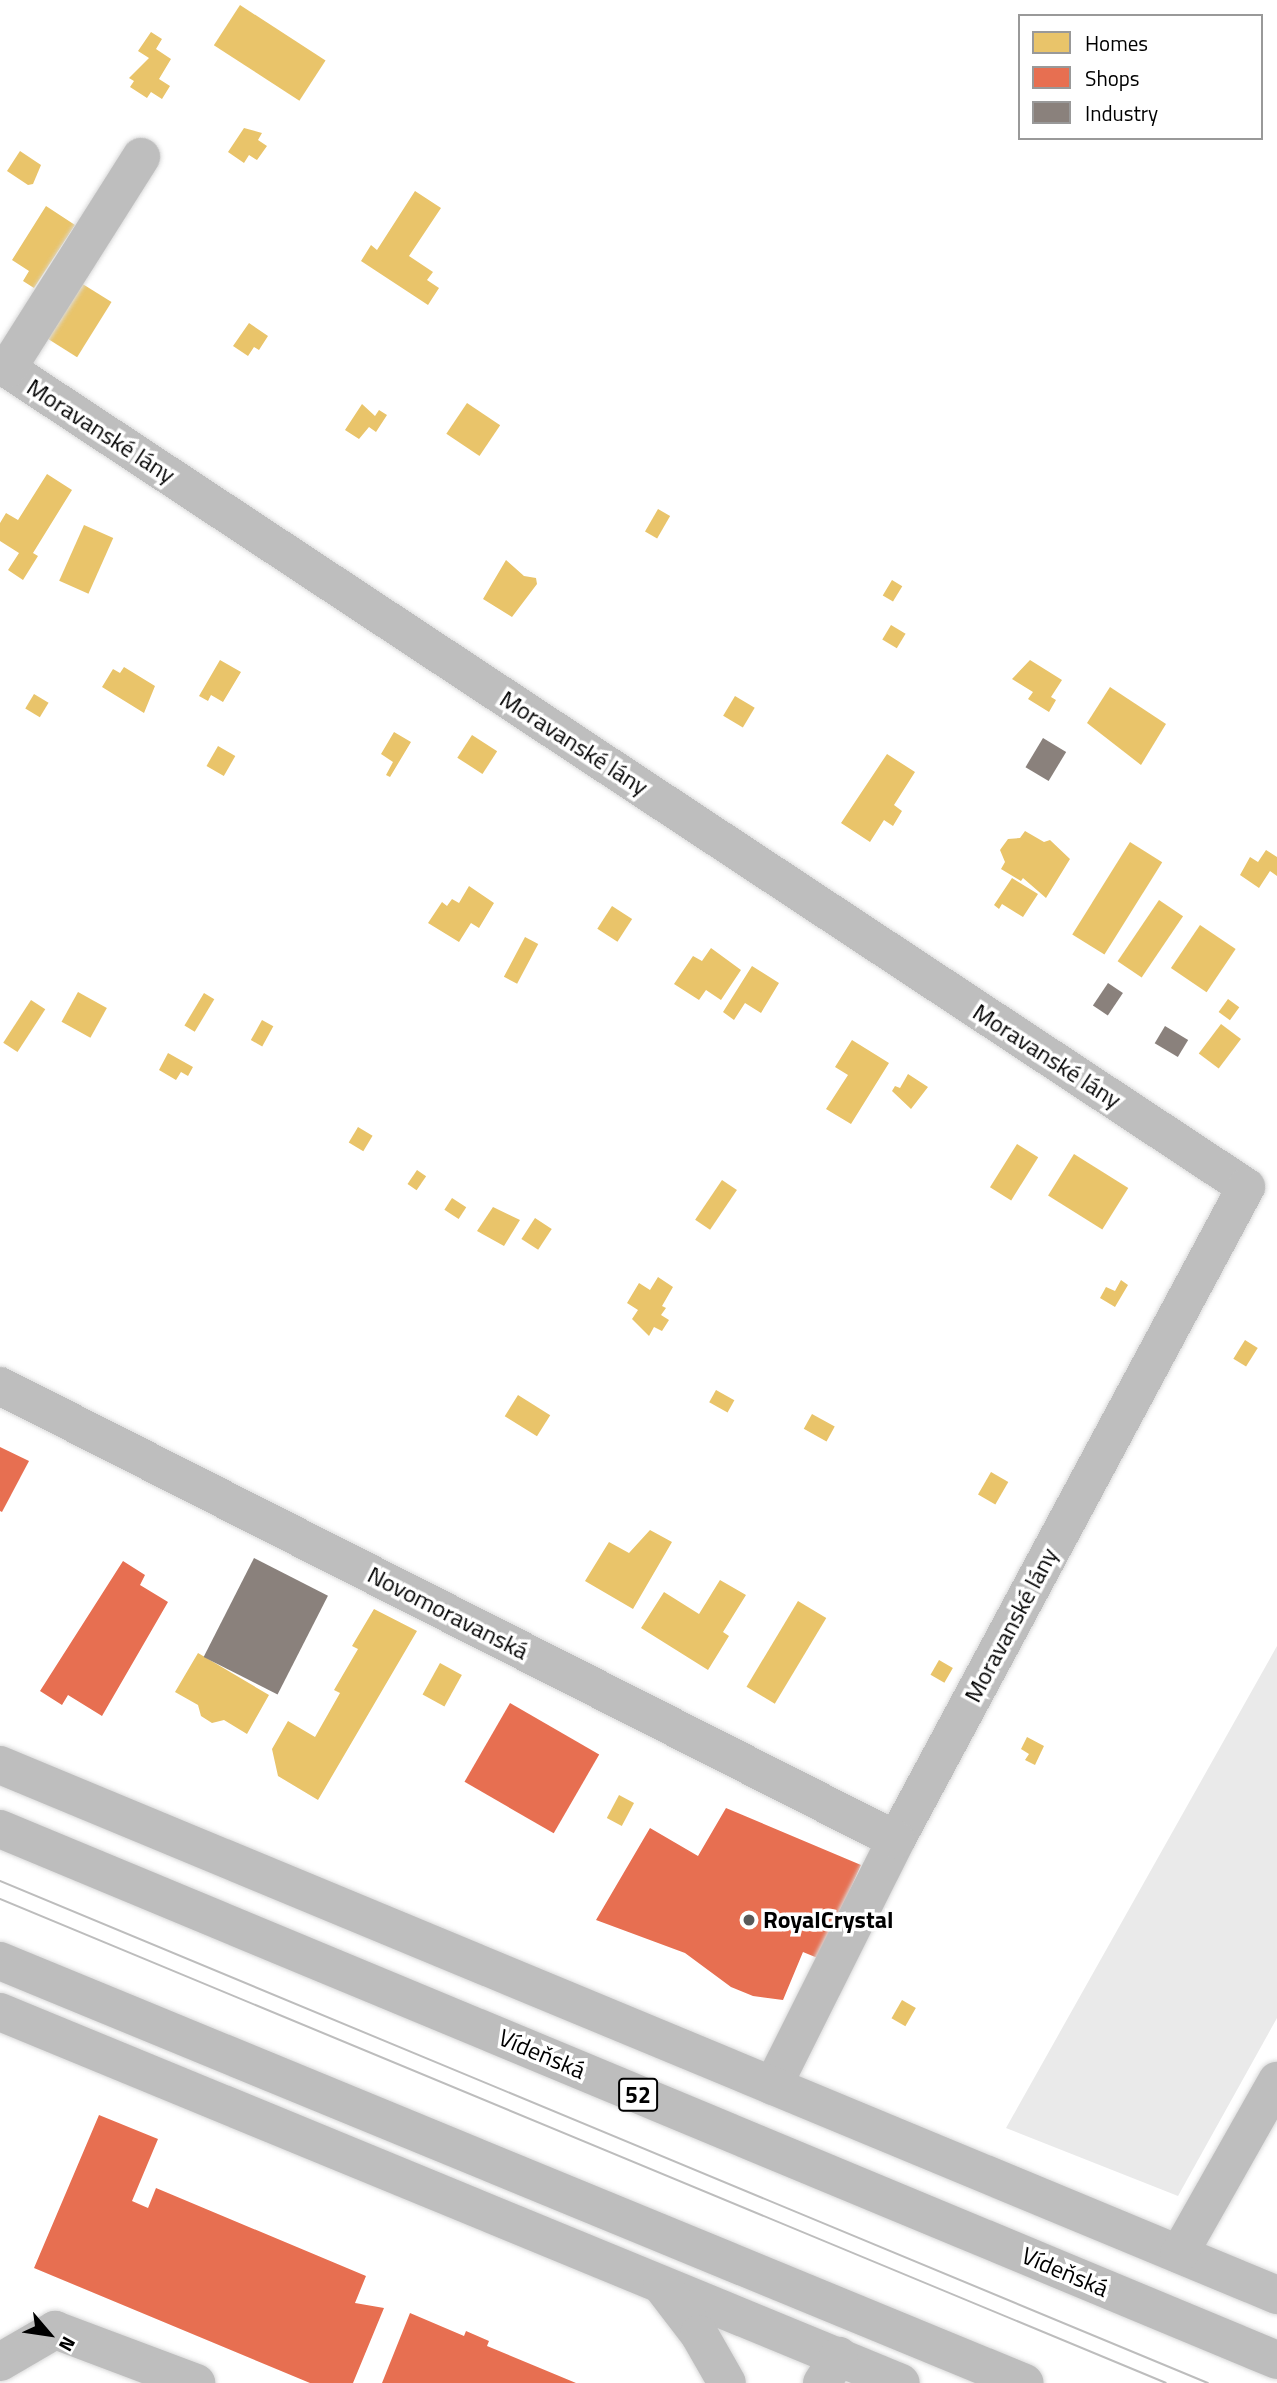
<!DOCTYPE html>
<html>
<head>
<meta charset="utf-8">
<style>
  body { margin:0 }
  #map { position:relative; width:1277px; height:2383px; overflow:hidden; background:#fff; font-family:"Titillium Web",sans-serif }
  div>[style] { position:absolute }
  .green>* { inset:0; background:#eaeaea }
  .homes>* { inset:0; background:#e9c46a; transform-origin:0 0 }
  .shops>* { inset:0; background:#e76f51; transform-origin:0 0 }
  .industry>* { inset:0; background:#8a817c; transform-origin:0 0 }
  .roads { filter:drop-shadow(0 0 2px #dbdbdb) drop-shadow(0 0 2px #dbdbdb) }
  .minor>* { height:38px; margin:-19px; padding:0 19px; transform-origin:19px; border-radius:19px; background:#bebebe }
  .highway>* { height:38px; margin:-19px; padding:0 19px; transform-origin:19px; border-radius:19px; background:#bdbdbd }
  .tram>* { height:2px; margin:-1px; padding:0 1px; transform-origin:1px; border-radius:1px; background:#bdbdbd }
  .dots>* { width:19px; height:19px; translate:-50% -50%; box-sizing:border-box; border:4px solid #fff; border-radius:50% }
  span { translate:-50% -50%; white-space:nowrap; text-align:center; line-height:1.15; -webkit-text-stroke:7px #fff; paint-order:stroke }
  .shield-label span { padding:2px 5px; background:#fff; border:2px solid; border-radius:5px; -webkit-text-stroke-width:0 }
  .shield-label { font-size:23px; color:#000; font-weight:700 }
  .street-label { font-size:24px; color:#000 }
  .poi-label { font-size:24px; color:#000; font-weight:700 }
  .left { translate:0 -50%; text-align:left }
  .legend { position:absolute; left:1018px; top:14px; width:245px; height:126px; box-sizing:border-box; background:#fff; border:2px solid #999; margin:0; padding:9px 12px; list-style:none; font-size:21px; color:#000 }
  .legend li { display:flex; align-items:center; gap:14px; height:35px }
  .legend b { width:35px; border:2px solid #999 }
  .north { position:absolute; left:14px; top:2299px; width:70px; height:70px; -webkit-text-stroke:5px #fff; paint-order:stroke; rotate:119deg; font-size:19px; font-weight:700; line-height:28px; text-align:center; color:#000 }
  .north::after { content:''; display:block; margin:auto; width:24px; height:32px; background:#000; clip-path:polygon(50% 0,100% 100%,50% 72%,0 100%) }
</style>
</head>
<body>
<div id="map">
  <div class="green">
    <i style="clip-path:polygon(1277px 1646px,1277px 2018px,1178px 2196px,1006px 2128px)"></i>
  </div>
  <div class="homes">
    <i style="left:240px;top:5px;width:102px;height:48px;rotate:33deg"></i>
    <i style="clip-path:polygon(151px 32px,162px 39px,156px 49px,171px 59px,159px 79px,170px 86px,162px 99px,151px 92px,147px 98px,130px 87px,134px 81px,129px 78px,149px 58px,138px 51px)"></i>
    <i style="clip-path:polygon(244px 128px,262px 133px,258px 140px,267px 146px,257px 160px,249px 155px,244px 163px,228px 152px)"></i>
    <i style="clip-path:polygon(20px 151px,41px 165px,33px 184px,28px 185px,7px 171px)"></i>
    <i style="clip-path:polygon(415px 191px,441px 208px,409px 256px,433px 272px,427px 280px,439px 288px,428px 305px,361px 261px,371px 245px,377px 250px)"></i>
    <i style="clip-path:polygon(46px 206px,75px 225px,34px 288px,23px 281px,29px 271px,12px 260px)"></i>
    <i style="left:81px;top:283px;width:36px;height:65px;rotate:32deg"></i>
    <i style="clip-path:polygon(249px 323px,268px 336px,259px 350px,254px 347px,248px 356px,233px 346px)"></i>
    <i style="left:467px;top:403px;width:40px;height:37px;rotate:34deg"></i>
    <i style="clip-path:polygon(362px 404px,375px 416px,379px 410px,387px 415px,376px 432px,369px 427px,359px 439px,345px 430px)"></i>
    <i style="clip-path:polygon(47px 474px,72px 490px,33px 553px,38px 556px,23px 580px,8px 570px,19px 553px,0 541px,0 523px,6px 513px,18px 520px)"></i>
    <i style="left:658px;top:509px;width:14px;height:26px;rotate:30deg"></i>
    <i style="left:84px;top:525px;width:32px;height:61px;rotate:24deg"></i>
    <i style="clip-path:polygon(506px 560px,524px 576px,536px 578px,537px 584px,512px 617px,483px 599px)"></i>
    <i style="left:892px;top:580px;width:12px;height:18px;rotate:31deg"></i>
    <i style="left:891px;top:625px;width:17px;height:17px;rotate:31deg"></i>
    <i style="clip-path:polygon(220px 660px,241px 672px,223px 702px,211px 695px,208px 701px,199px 696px)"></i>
    <i style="clip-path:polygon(1030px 660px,1062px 680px,1051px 697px,1056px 700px,1049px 712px,1028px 699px,1033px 692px,1012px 679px)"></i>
    <i style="clip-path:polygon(124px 667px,155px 686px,144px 713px,102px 687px,113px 669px,120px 673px)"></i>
    <i style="clip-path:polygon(1110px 687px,1166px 724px,1141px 765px,1087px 723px)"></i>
    <i style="left:34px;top:694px;width:17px;height:17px;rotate:31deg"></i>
    <i style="left:735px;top:696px;width:23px;height:23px;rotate:31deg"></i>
    <i style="clip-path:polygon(394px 732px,411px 742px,390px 777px,386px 775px,393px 762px,381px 754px)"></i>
    <i style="left:472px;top:735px;width:30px;height:27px;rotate:33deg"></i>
    <i style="left:218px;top:746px;width:20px;height:23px;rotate:30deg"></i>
    <i style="clip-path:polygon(887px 754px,915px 772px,894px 805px,902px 811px,893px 826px,884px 820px,870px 842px,841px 823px)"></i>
    <i style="clip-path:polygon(1025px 831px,1044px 842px,1050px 840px,1070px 859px,1046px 898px,1023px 878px,1021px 881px,1001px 869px,1005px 862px,1000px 850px,1008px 839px,1020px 838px)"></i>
    <i style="left:1130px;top:842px;width:38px;height:109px;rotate:32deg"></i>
    <i style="clip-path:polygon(1266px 850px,1277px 857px,1277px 876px,1270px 871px,1259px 888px,1240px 875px,1250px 857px,1258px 862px)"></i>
    <i style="clip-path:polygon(1012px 878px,1038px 894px,1023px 917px,1002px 904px,999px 909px,994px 905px)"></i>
    <i style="clip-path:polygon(469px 886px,494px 903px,479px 928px,471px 923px,459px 942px,428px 923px,442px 902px,447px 906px,452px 899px,459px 903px)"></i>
    <i style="left:1159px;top:900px;width:29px;height:74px;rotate:34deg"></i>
    <i style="left:612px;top:906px;width:24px;height:27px;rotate:33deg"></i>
    <i style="left:1200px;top:925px;width:43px;height:52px;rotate:34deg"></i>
    <i style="left:525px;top:937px;width:15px;height:45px;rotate:28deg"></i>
    <i style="clip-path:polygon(711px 948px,741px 970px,721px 1000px,706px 990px,699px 1000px,674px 984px,693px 956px,702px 961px)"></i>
    <i style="clip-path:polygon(752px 966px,779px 983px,761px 1013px,745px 1003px,734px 1020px,723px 1012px)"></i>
    <i style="left:78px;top:992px;width:33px;height:34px;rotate:29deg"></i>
    <i style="left:204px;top:993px;width:12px;height:38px;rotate:31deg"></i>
    <i style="left:1228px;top:999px;width:14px;height:16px;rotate:36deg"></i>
    <i style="left:31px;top:1000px;width:17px;height:51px;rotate:33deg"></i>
    <i style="left:262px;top:1020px;width:13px;height:23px;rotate:29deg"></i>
    <i style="left:1221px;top:1024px;width:25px;height:37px;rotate:37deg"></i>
    <i style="clip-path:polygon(852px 1040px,889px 1063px,851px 1124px,826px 1109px,848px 1075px,835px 1067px)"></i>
    <i style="clip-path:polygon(168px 1053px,193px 1067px,188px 1076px,181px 1072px,176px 1080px,159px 1070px)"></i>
    <i style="clip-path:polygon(908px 1074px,928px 1087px,911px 1109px,892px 1091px,895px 1086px,900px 1088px)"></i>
    <i style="left:358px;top:1127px;width:17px;height:18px;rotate:31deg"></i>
    <i style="left:1017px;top:1144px;width:25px;height:51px;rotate:32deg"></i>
    <i style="left:1074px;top:1154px;width:64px;height:49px;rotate:32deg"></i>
    <i style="left:417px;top:1170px;width:11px;height:17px;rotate:34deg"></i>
    <i style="left:722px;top:1180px;width:18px;height:48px;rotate:34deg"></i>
    <i style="left:452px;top:1198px;width:17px;height:14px;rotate:33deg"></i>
    <i style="clip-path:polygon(493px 1207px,520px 1220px,504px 1246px,477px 1231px)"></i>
    <i style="left:535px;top:1218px;width:20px;height:25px;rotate:33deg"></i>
    <i style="clip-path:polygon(658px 1277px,673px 1287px,662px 1306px,666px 1308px,661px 1315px,669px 1320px,662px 1331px,654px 1327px,649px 1336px,632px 1319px,638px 1310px,627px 1303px,639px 1283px,650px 1290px)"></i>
    <i style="clip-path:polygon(1121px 1280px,1128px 1285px,1115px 1307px,1100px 1298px,1106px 1287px,1115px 1291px)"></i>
    <i style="left:1245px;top:1340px;width:15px;height:22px;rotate:32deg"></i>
    <i style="left:716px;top:1390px;width:21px;height:14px;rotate:29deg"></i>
    <i style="left:518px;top:1395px;width:38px;height:25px;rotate:32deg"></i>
    <i style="left:812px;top:1414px;width:26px;height:17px;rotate:29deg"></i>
    <i style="left:991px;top:1472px;width:20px;height:26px;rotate:30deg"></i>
    <i style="clip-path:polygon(650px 1530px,672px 1542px,633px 1609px,585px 1581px,609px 1542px,629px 1553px)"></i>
    <i style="clip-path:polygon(720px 1580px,746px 1595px,723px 1632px,729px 1636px,708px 1670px,641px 1628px,664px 1592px,699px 1614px)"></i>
    <i style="left:798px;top:1601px;width:33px;height:100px;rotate:31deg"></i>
    <i style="clip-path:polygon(374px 1609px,417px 1631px,318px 1800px,278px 1776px,272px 1749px,288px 1721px,315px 1737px,340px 1693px,334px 1690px,358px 1649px,352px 1646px)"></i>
    <i style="clip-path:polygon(198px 1653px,269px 1695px,247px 1734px,224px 1720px,212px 1723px,201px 1716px,198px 1705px,175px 1692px)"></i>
    <i style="left:939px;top:1660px;width:16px;height:17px;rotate:30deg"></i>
    <i style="left:440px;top:1663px;width:25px;height:36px;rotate:29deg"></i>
    <i style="clip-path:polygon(1027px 1737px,1044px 1746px,1035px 1765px,1025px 1760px,1029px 1754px,1021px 1749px)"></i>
    <i style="left:619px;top:1795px;width:17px;height:26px;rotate:28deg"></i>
    <i style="left:902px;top:2000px;width:16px;height:21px;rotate:30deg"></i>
  </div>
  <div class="shops">
    <i style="clip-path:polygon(0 1447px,29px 1461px,2px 1512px,0 1511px)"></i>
    <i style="clip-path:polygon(123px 1561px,145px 1575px,140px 1585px,168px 1602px,102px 1716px,68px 1695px,62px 1705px,40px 1691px)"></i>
    <i style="left:510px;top:1703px;width:103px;height:91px;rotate:30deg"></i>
    <i style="clip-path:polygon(726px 1808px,861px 1865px,820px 1959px,803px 1952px,783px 2000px,753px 1996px,731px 1987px,685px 1953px,596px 1920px,650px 1828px,698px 1856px)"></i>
    <i style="clip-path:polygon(99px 2115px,158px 2139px,132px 2201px,148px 2208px,156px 2188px,366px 2276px,355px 2303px,384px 2308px,353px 2383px,310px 2383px,34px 2268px)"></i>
    <i style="clip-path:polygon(410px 2313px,464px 2336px,466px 2331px,489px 2341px,487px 2346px,576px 2383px,382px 2383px)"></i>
  </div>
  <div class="industry">
    <i style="left:1043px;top:738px;width:27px;height:34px;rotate:31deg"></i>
    <i style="left:1108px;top:983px;width:18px;height:27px;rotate:34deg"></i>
    <i style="left:1165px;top:1026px;width:27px;height:20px;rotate:31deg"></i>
    <i style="left:254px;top:1558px;width:83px;height:111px;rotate:27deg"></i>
  </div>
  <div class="roads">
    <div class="minor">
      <i style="left:0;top:364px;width:1493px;rotate:33.45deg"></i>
      <i style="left:1246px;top:1187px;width:741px;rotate:118.19deg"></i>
      <i style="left:896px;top:1840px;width:275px;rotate:116.6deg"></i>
      <i style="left:7px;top:369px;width:251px;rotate:-57.7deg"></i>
      <i style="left:0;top:1386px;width:1004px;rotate:26.87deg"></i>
      <i style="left:0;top:1765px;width:1383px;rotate:22.54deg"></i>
      <i style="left:0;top:2012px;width:974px;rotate:22.38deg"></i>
      <i style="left:1179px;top:2254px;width:199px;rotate:-60.5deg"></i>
      <i style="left:662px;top:2286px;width:61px;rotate:52.4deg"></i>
      <i style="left:699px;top:2334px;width:56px;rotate:60.3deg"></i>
      <i style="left:0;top:2362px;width:64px;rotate:-30.2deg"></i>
      <i style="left:55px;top:2330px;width:151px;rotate:20.6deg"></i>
      <i style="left:822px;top:2383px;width:32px;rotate:-58deg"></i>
    </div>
    <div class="highway">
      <i style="left:0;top:1829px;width:1383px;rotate:22.58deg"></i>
      <i style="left:0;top:1961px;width:1108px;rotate:22.38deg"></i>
    </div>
  </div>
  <div class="tram">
    <i style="left:0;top:1881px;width:1308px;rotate:22.57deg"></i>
    <i style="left:0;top:1899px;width:1262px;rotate:22.54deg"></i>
  </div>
  <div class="dots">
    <i style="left:749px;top:1920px;background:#595959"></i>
  </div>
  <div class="shield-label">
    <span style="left:638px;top:2095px">52</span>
  </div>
  <div class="street-label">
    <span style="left:101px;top:431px;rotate:33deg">Moravanské lány</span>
    <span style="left:574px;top:743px;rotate:33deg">Moravanské lány</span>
    <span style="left:1047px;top:1056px;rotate:33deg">Moravanské lány</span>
    <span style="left:448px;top:1613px;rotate:27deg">Novomoravanská</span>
    <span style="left:1011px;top:1625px;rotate:-62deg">Moravanské lány</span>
    <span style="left:542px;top:2054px;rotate:23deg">Vídeňská</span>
    <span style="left:1065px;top:2272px;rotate:23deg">Vídeňská</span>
  </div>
  <div class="poi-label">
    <span class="left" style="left:763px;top:1920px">RoyalCrystal</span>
  </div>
  <ul class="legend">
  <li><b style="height:19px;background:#e9c46a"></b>Homes</li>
  <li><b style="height:19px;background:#e76f51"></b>Shops</li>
  <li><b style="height:19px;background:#8a817c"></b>Industry</li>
  </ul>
  <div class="north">N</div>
</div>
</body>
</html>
